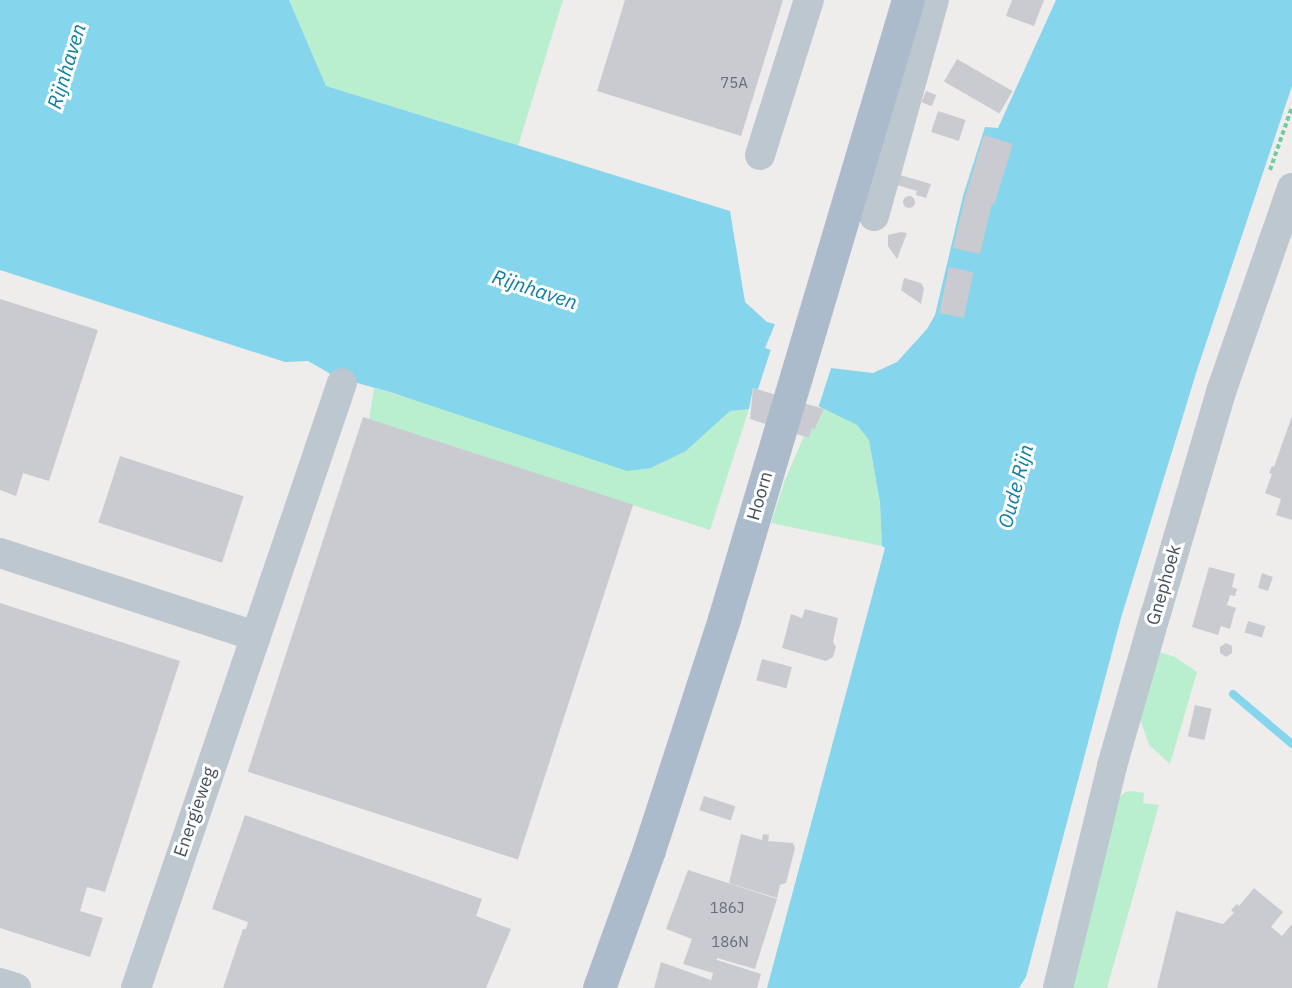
<!DOCTYPE html>
<html>
<head>
<meta charset="utf-8">
<style>
  body { margin:0 }
  #map { position:relative; width:1292px; height:988px; overflow:hidden; background:#efecec; font-family:"IBM Plex Sans",sans-serif }
  div>[style] { position:absolute }
  .green>* { inset:0; background:#b9efce }
  .water>* { inset:0; background:#85d5ec }
  .pier>* { inset:0; background:#efecec; transform-origin:0 0 }
  .stream>* { height:8px; margin:-4px; padding:0 4px; transform-origin:4px; border-radius:4px; background:#85d5ec }
  .building>* { inset:0; background:#c9cbd1; transform-origin:0 0 }
  .round { border-radius:50% }
  .path>* { height:4px; margin-top:-2px; transform-origin:0; background:repeating-linear-gradient(90deg,#71cda1 0 4.5px,transparent 0 7.5px) }
  .minor>* { height:30px; margin:-15px; padding:0 15px; transform-origin:15px; border-radius:15px; background:#bcc7cf }
  .major>* { height:33px; margin:-16.5px; padding:0 16.5px; transform-origin:16.5px; border-radius:16.5px; background:#abbbcc }
  span { translate:-50% -50%; white-space:nowrap; text-align:center; line-height:1.15; -webkit-text-stroke:6px #fff; paint-order:stroke }
  .number-label { font-size:15px; color:#656e78 }
  .number-label span { -webkit-text-stroke-width:0 }
  .street-label { font-size:18px; color:#444f5a }
  .water-label { font-size:20px; color:#0a7ea0; font-style:italic }
</style>
</head>
<body>
<div id="map">
  <div class="green">
    <i style="clip-path:polygon(289px 0,563px 0,518px 146px,326px 86px)"></i>
    <i style="clip-path:polygon(374px 388px,651px 468px,686px 451px,730px 411px,749px 409px,710px 530px,369px 420px)"></i>
    <i style="clip-path:polygon(824px 409px,857px 425px,869px 439px,880px 504px,882px 546px,771px 523px,785px 480px,804px 436px,809px 438px,812px 428px,816px 428px)"></i>
    <i style="clip-path:polygon(1156px 651px,1175px 657px,1197px 672px,1170px 764px,1149px 745px,1139px 716px)"></i>
    <i style="clip-path:polygon(1131px 791px,1144px 793px,1143px 803px,1159px 805px,1107px 988px,1070px 988px,1117px 800px,1125px 792px)"></i>
  </div>
  <div class="water">
    <i style="clip-path:polygon(0 0,289px 0,326px 86px,730px 211px,745px 302px,767px 322px,775px 324px,765px 348px,831px 368px,873px 373px,897px 362px,927px 329px,935px 315px,963px 196px,985px 127px,998px 128px,1056px 0,1292px 0,1292px 86px,1197px 370px,1121px 618px,1026px 977px,1019px 988px,767px 988px,885px 548px,882px 546px,880px 503px,869px 440px,857px 425px,820px 407px,753px 388px,749px 409px,730px 411px,686px 451px,651px 468px,627px 471px,393px 393px,336px 377px,308px 361px,285px 362px,0 270px)"></i>
  </div>
  <div class="pier">
    <i style="left:772px;top:346px;width:63px;height:47px;rotate:18deg"></i>
  </div>
  <div class="stream">
    <i style="left:1233px;top:694px;width:77px;rotate:40.3deg"></i>
  </div>
  <div class="building">
    <i style="clip-path:polygon(625px 0,783px 0,741px 136px,597px 91px)"></i>
    <i style="clip-path:polygon(1012px 0,1044px 0,1034px 26px,1006px 16px)"></i>
    <i style="left:957px;top:59px;width:64px;height:26px;rotate:30deg"></i>
    <i style="left:926px;top:91px;width:11px;height:12px;rotate:22deg"></i>
    <i style="left:938px;top:111px;width:29px;height:22px;rotate:18deg"></i>
    <i style="clip-path:polygon(984px 135px,1013px 144px,994px 205px,992px 204px,980px 254px,953px 248px,965px 197px)"></i>
    <i style="clip-path:polygon(900px 175px,931px 184px,926px 198px,916px 195px,917px 191px,897px 185px)"></i>
    <i class="round" style="left:903px;top:196px;width:12px;height:12px"></i>
    <i style="clip-path:polygon(901px 232px,907px 233px,897px 259px,888px 246px,888px 235px)"></i>
    <i style="left:949px;top:267px;width:25px;height:47px;rotate:12deg"></i>
    <i style="clip-path:polygon(904px 278px,921px 283px,924px 288px,921px 304px,901px 290px)"></i>
    <i style="clip-path:polygon(0 299px,98px 330px,49px 481px,23px 473px,16px 496px,0 490px)"></i>
    <i style="clip-path:polygon(753px 388px,824px 409px,815px 429px,812px 428px,809px 438px,750px 419px)"></i>
    <i style="clip-path:polygon(1292px 416px,1292px 520px,1276px 515px,1281px 499px,1265px 493px,1272px 474px,1269px 473px,1272px 466px,1274px 467px)"></i>
    <i style="left:363px;top:417px;width:284px;height:373px;rotate:18deg"></i>
    <i style="left:120px;top:456px;width:130px;height:70px;rotate:18deg"></i>
    <i style="clip-path:polygon(1209px 567px,1235px 574px,1232px 587px,1237px 589px,1235px 596px,1230px 595px,1227px 605px,1236px 608px,1233px 617px,1230px 629px,1221px 626px,1218px 635px,1192px 627px)"></i>
    <i style="clip-path:polygon(1262px 573px,1273px 577px,1268px 591px,1258px 588px)"></i>
    <i style="clip-path:polygon(0 603px,180px 661px,105px 892px,87px 887px,80px 911px,103px 918px,90px 957px,0 928px)"></i>
    <i style="clip-path:polygon(805px 609px,838px 618px,833px 642px,836px 647px,833px 657px,826px 661px,782px 648px,791px 614px,802px 618px)"></i>
    <i style="left:1248px;top:621px;width:18px;height:12px;rotate:16deg"></i>
    <i style="clip-path:polygon(1226px 643px,1232px 646px,1232px 653px,1226px 657px,1220px 653px,1220px 647px)"></i>
    <i style="left:762px;top:659px;width:31px;height:22px;rotate:15deg"></i>
    <i style="left:1195px;top:705px;width:17px;height:32px;rotate:13deg"></i>
    <i style="left:704px;top:796px;width:33px;height:15px;rotate:18deg"></i>
    <i style="clip-path:polygon(245px 815px,482px 899px,476px 916px,511px 929px,486px 988px,223px 988px,243px 929px,246px 929px,248px 922px,212px 909px)"></i>
    <i style="clip-path:polygon(741px 834px,762px 840px,763px 834px,769px 835px,768px 841px,793px 843px,795px 848px,786px 883px,780px 885px,777px 898px,729px 883px)"></i>
    <i style="clip-path:polygon(688px 870px,777px 899px,755px 969px,717px 958px,717px 960px,761px 974px,757px 988px,654px 988px,661px 962px,711px 980px,713px 973px,683px 964px,692px 939px,666px 929px)"></i>
    <i style="clip-path:polygon(1254px 888px,1283px 912px,1271px 927px,1282px 936px,1292px 924px,1292px 988px,1157px 988px,1176px 911px,1223px 924px,1234px 913px,1231px 910px,1237px 904px,1239px 906px)"></i>
  </div>
  <div class="path">
    <i style="left:1270px;top:170px;width:67px;rotate:-70.8deg"></i>
  </div>
  <div class="minor">
    <i style="left:760px;top:155px;width:163px;rotate:-72.5deg"></i>
    <i style="left:874px;top:216px;width:224px;rotate:-74.5deg"></i>
    <i style="left:0;top:553px;width:269px;rotate:18deg"></i>
    <i style="left:0;top:983px;width:17px;rotate:17deg"></i>
    <i style="left:136px;top:988px;width:639px;rotate:-71.2deg"></i>
    <i style="left:1058px;top:988px;width:228px;rotate:-76.3deg"></i>
    <i style="left:1112px;top:766px;width:159px;rotate:-74deg"></i>
    <i style="left:1156px;top:613px;width:234px;rotate:-73.6deg"></i>
    <i style="left:1222px;top:389px;width:213px;rotate:-70.8deg"></i>
  </div>
  <div class="major">
    <i style="left:599px;top:988px;width:147px;rotate:-70.1deg"></i>
    <i style="left:649px;top:850px;width:243px;rotate:-72deg"></i>
    <i style="left:724px;top:619px;width:646px;rotate:-73.45deg"></i>
  </div>
  <div class="number-label">
    <span style="left:734px;top:83px">75A</span>
    <span style="left:727px;top:908px">186J</span>
    <span style="left:730px;top:942px">186N</span>
  </div>
  <div class="street-label">
    <span style="left:760px;top:496px;rotate:-74deg">Hoorn</span>
    <span style="left:1164px;top:585px;rotate:-74deg">Gnephoek</span>
    <span style="left:195px;top:812px;rotate:-71deg">Energieweg</span>
  </div>
  <div class="water-label">
    <span style="left:66px;top:66px;rotate:-73deg">Rijnhaven</span>
    <span style="left:535px;top:289px;rotate:18deg">Rijnhaven</span>
    <span style="left:1015px;top:486px;rotate:-75deg">Oude Rijn</span>
  </div>
</div>
</body>
</html>
